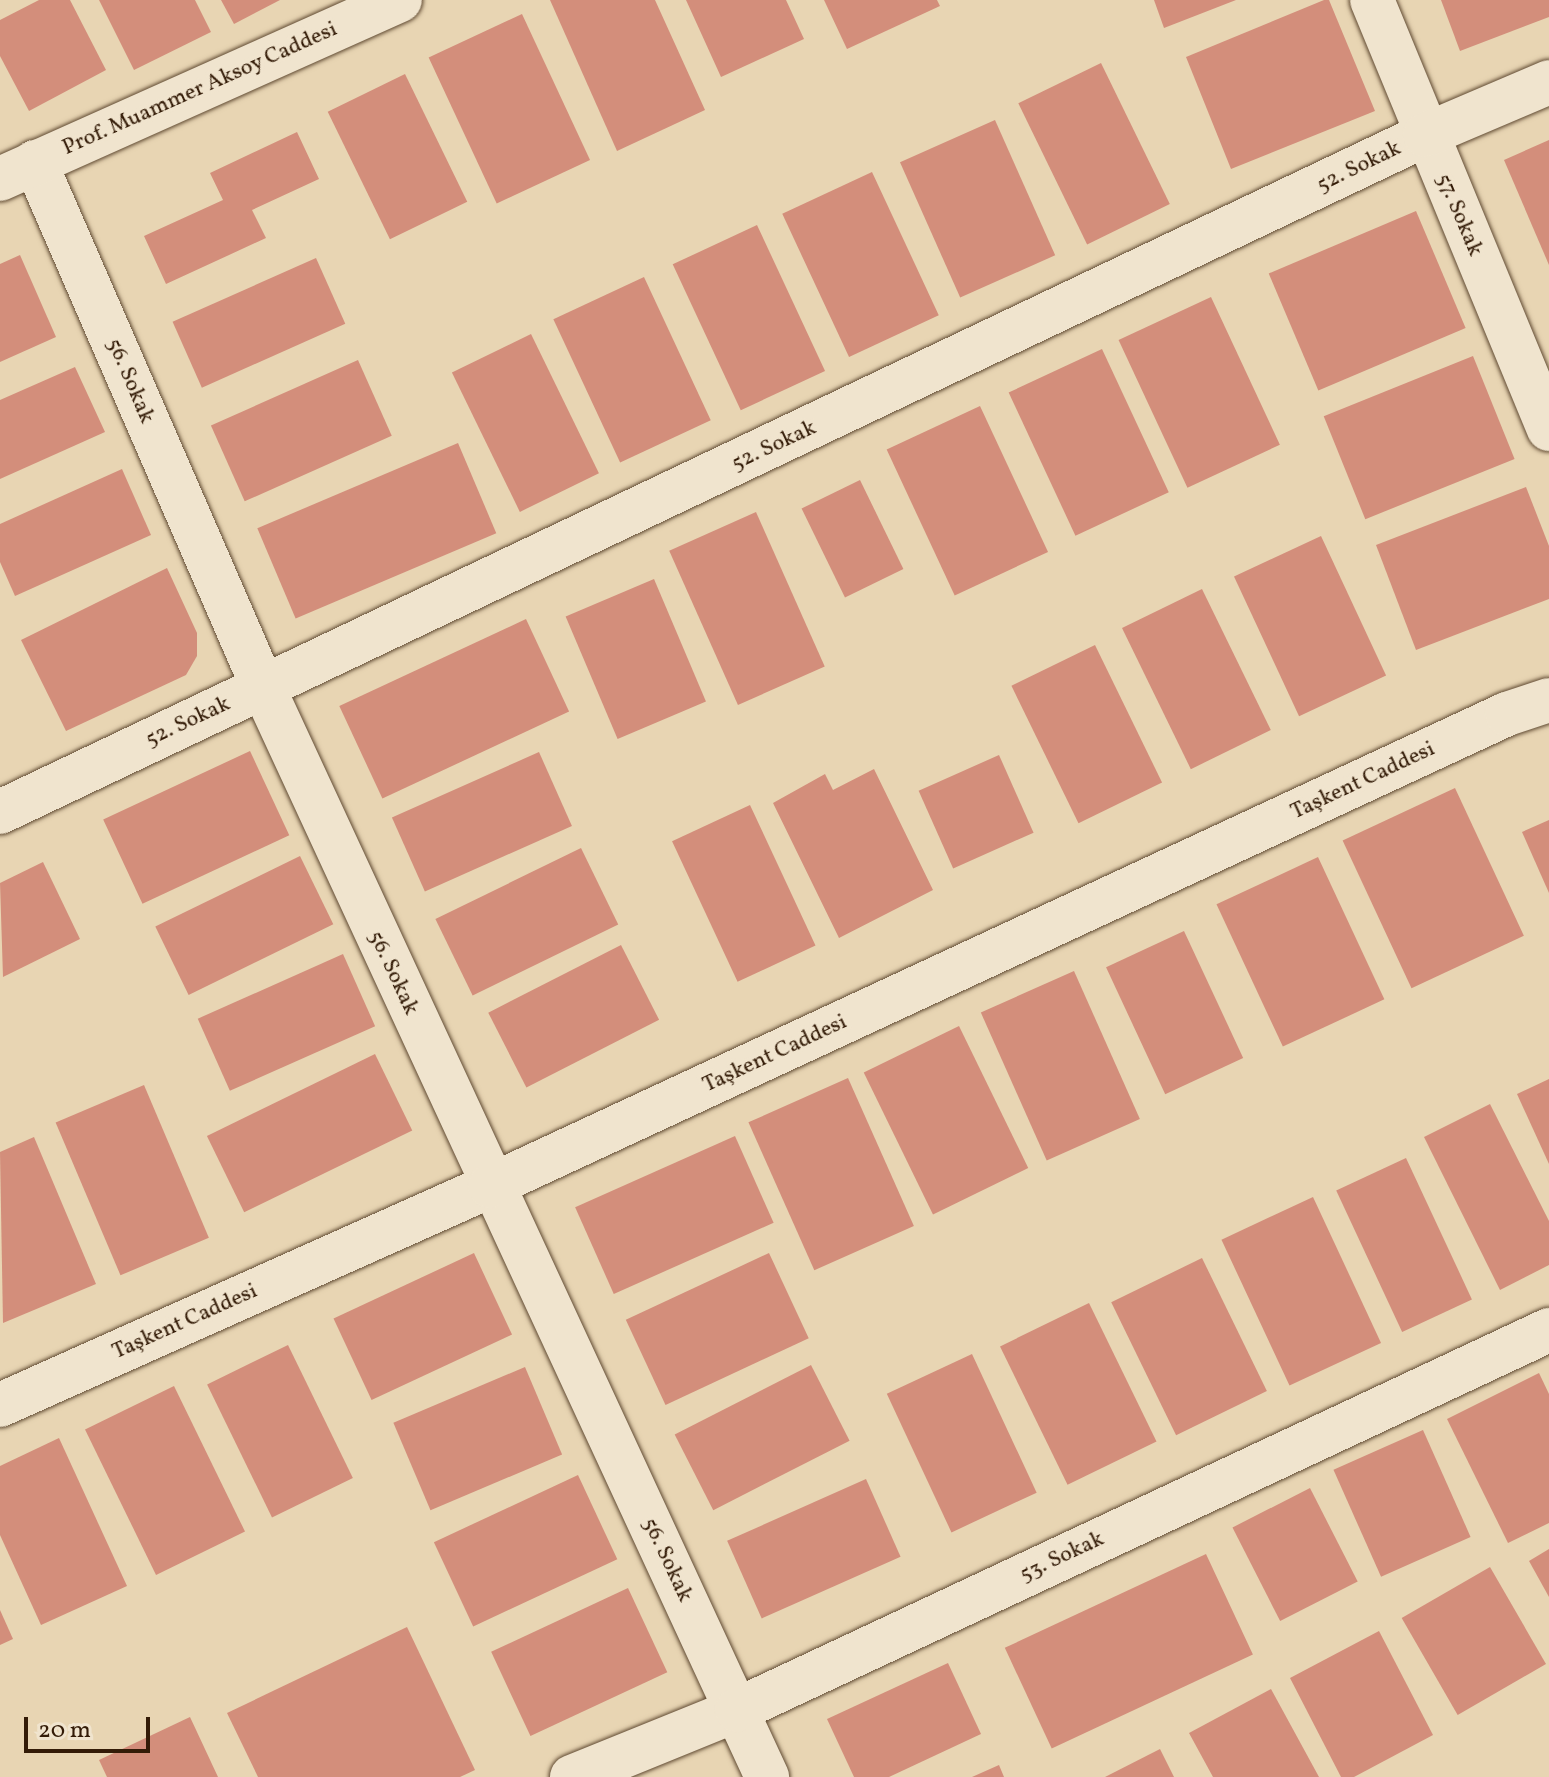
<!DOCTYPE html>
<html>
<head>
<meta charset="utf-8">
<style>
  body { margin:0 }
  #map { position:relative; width:1549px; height:1777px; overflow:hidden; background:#e8d5b3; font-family:Vollkorn,serif }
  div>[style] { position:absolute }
  .building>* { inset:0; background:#d38e7b; transform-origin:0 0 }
  .roads { filter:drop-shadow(0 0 2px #604a32) drop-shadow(0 0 2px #604a32) }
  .minor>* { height:44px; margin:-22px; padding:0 22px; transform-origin:22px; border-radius:22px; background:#f0e4ce }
  .tertiary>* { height:44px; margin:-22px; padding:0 22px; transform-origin:22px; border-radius:22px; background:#f0e4ce }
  span { translate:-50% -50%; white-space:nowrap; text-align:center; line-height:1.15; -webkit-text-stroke:7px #f0e4ce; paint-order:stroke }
  .street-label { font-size:22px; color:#331b07 }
  .scale { position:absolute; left:24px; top:1717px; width:126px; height:36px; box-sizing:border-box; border:4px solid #331b07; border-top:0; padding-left:10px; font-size:24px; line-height:28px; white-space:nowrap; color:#331b07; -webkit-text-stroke:6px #f0e4ce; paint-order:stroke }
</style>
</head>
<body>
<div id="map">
  <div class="building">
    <i style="clip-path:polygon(39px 0,70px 0,106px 70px,29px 111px,0 56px,0 20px)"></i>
    <i style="clip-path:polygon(99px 0,195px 0,211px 32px,134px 70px)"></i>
    <i style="clip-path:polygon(221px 0,280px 0,234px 24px)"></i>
    <i style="clip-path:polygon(550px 0,655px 0,705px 110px,617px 151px)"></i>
    <i style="clip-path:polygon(686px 0,786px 0,804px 39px,721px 77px)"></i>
    <i style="clip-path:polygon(824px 0,937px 0,940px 6px,847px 49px)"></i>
    <i style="clip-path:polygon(1154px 0,1236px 0,1164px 28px)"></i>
    <i style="clip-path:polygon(1324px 0,1329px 0,1375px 111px,1231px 169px,1186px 57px)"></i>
    <i style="clip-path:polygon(1441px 0,1549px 0,1549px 17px,1460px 51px)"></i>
    <i style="left:522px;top:14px;width:161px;height:103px;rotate:65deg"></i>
    <i style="left:1101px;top:63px;width:157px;height:92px;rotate:64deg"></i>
    <i style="left:405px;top:74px;width:142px;height:86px;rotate:64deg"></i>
    <i style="left:995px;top:120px;width:148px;height:104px;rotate:66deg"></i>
    <i style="clip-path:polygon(297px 132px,319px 179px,252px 210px,266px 238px,166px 284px,144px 236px,223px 200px,210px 173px)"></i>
    <i style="clip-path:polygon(1549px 140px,1549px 265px,1504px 160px)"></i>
    <i style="left:872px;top:172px;width:158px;height:99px;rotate:65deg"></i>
    <i style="left:1416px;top:211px;width:127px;height:160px;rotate:67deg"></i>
    <i style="left:757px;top:225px;width:161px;height:93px;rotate:65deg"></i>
    <i style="clip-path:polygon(20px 255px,56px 337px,0 362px,0 264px)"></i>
    <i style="left:316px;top:258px;width:72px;height:157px;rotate:66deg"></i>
    <i style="left:644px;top:277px;width:158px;height:100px;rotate:65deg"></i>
    <i style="left:1211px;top:297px;width:163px;height:102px;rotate:65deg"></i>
    <i style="left:531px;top:334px;width:155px;height:88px;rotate:64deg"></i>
    <i style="left:1102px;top:349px;width:158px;height:103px;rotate:65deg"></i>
    <i style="left:1473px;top:356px;width:111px;height:161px;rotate:68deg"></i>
    <i style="left:358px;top:360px;width:83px;height:161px;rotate:66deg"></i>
    <i style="clip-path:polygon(75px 367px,105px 432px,0 479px,0 400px)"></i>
    <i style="left:980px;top:406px;width:161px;height:103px;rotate:65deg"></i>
    <i style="left:458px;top:443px;width:98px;height:218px;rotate:67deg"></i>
    <i style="clip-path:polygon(122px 469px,151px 535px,15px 596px,0 562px,0 524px)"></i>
    <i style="left:860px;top:480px;width:99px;height:65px;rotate:64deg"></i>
    <i style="clip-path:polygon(1526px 487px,1549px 546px,1549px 599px,1416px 650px,1376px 545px)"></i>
    <i style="left:756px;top:512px;width:169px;height:95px;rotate:66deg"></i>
    <i style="left:1321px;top:536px;width:154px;height:96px;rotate:65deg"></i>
    <i style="clip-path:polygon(167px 568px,197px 633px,197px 656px,186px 675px,66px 731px,21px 640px)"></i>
    <i style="left:654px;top:579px;width:133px;height:96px;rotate:67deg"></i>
    <i style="left:1202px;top:589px;width:157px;height:89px;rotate:64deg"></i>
    <i style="left:526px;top:619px;width:102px;height:206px;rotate:65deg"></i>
    <i style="left:1095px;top:645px;width:153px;height:93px;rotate:64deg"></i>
    <i style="left:250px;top:751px;width:93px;height:162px;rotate:65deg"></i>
    <i style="left:539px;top:752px;width:81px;height:161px;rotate:66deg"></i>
    <i style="left:999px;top:755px;width:85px;height:88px;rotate:66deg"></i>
    <i style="clip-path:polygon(874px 769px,933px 890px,839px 938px,773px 803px,825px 774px,833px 790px)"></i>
    <i style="left:1455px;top:788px;width:163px;height:124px;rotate:65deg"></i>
    <i style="left:750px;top:805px;width:155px;height:86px;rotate:65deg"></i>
    <i style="clip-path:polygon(1549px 820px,1549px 893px,1522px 832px)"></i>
    <i style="left:581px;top:848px;width:85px;height:162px;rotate:64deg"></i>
    <i style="left:300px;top:856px;width:76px;height:161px;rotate:64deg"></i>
    <i style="left:1318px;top:857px;width:157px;height:112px;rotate:65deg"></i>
    <i style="clip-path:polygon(43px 862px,80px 939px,3px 977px,0 883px)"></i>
    <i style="left:1184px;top:931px;width:140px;height:86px;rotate:65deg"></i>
    <i style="left:621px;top:945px;width:84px;height:149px;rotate:63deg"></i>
    <i style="left:343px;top:954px;width:79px;height:159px;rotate:66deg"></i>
    <i style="left:1074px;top:971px;width:162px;height:102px;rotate:66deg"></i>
    <i style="left:959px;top:1026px;width:158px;height:106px;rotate:64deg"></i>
    <i style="left:375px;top:1054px;width:85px;height:187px;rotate:64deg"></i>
    <i style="left:848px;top:1078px;width:162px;height:109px;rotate:66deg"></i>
    <i style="clip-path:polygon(1549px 1079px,1549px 1164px,1517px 1094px)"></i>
    <i style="left:144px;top:1085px;width:166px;height:96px;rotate:67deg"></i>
    <i style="clip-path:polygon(1490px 1104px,1549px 1221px,1549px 1265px,1500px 1290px,1424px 1137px)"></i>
    <i style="left:735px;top:1136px;width:95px;height:175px;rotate:66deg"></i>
    <i style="clip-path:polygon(34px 1137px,96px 1284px,3px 1323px,0 1152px)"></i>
    <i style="left:1406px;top:1158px;width:156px;height:77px;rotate:65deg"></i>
    <i style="left:1313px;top:1197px;width:161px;height:101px;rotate:65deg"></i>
    <i style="left:474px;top:1253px;width:90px;height:155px;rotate:65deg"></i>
    <i style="left:769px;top:1253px;width:94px;height:158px;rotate:65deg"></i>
    <i style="left:1202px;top:1258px;width:148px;height:101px;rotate:64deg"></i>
    <i style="left:1089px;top:1303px;width:154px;height:99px;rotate:64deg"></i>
    <i style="left:288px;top:1345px;width:148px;height:90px;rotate:64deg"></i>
    <i style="left:972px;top:1354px;width:153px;height:94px;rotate:65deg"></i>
    <i style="left:811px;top:1365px;width:85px;height:153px;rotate:63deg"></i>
    <i style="left:525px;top:1367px;width:95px;height:143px;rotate:67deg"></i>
    <i style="clip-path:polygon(1539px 1373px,1549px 1394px,1549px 1523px,1508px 1543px,1447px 1419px)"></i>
    <i style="left:174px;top:1386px;width:162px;height:99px;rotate:64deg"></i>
    <i style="left:1423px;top:1430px;width:117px;height:98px;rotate:66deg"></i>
    <i style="clip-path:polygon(59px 1438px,127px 1586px,41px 1625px,0 1535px,0 1466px)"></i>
    <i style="left:578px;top:1475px;width:93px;height:159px;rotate:65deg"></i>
    <i style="left:866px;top:1479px;width:85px;height:152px;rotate:66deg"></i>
    <i style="left:1310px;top:1488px;width:105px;height:87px;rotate:63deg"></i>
    <i style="clip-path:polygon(1549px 1549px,1549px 1597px,1529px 1561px)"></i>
    <i style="left:1206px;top:1554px;width:111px;height:222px;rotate:65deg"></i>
    <i style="left:1490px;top:1567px;width:112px;height:102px;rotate:60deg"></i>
    <i style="left:628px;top:1588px;width:93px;height:151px;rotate:65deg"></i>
    <i style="clip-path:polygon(0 1610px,13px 1639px,0 1645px)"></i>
    <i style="clip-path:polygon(407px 1627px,475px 1770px,460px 1777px,258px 1777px,227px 1713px)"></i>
    <i style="clip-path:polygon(1379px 1631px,1433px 1735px,1354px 1777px,1341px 1777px,1290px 1678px)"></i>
    <i style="clip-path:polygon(948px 1663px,981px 1734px,889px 1777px,854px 1777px,827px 1719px)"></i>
    <i style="clip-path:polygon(1271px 1689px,1319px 1777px,1213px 1777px,1189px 1733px)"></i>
    <i style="clip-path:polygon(190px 1717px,218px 1777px,107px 1777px,99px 1760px)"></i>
    <i style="clip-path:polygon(1160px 1749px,1174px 1777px,1105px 1777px)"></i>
    <i style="clip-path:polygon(999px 1765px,1004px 1777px,972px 1777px)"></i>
  </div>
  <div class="roads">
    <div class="minor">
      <i style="left:1372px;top:0;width:464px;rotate:67.6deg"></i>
      <i style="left:35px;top:162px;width:572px;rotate:66.53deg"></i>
      <i style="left:263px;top:687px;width:1201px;rotate:65.18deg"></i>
      <i style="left:0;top:812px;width:1578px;rotate:-25.41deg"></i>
      <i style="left:1425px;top:135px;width:135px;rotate:-23.1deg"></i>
      <i style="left:572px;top:1777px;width:178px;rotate:-22.1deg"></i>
      <i style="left:737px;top:1710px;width:897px;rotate:-25.08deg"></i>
    </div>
    <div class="tertiary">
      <i style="left:0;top:179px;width:438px;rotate:-24.1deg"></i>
      <i style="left:0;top:1405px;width:537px;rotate:-24.08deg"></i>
      <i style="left:490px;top:1186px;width:1121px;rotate:-24.9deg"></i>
      <i style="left:1507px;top:714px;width:44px;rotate:-18.4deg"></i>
    </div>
  </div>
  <div class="street-label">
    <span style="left:200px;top:89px;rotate:-24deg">Prof. Muammer Aksoy Caddesi</span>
    <span style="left:1359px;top:167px;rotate:-26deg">52. Sokak</span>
    <span style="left:1459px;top:215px;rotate:67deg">57. Sokak</span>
    <span style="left:130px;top:381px;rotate:67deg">56. Sokak</span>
    <span style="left:774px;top:446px;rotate:-25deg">52. Sokak</span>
    <span style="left:188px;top:722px;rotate:-25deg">52. Sokak</span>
    <span style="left:1363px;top:781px;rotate:-25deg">Taşkent Caddesi</span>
    <span style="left:393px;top:973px;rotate:65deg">56. Sokak</span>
    <span style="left:775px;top:1054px;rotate:-25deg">Taşkent Caddesi</span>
    <span style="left:185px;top:1322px;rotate:-24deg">Taşkent Caddesi</span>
    <span style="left:1062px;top:1557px;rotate:-25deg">53. Sokak</span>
    <span style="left:667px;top:1560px;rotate:65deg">56. Sokak</span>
  </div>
  <div class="scale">20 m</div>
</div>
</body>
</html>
